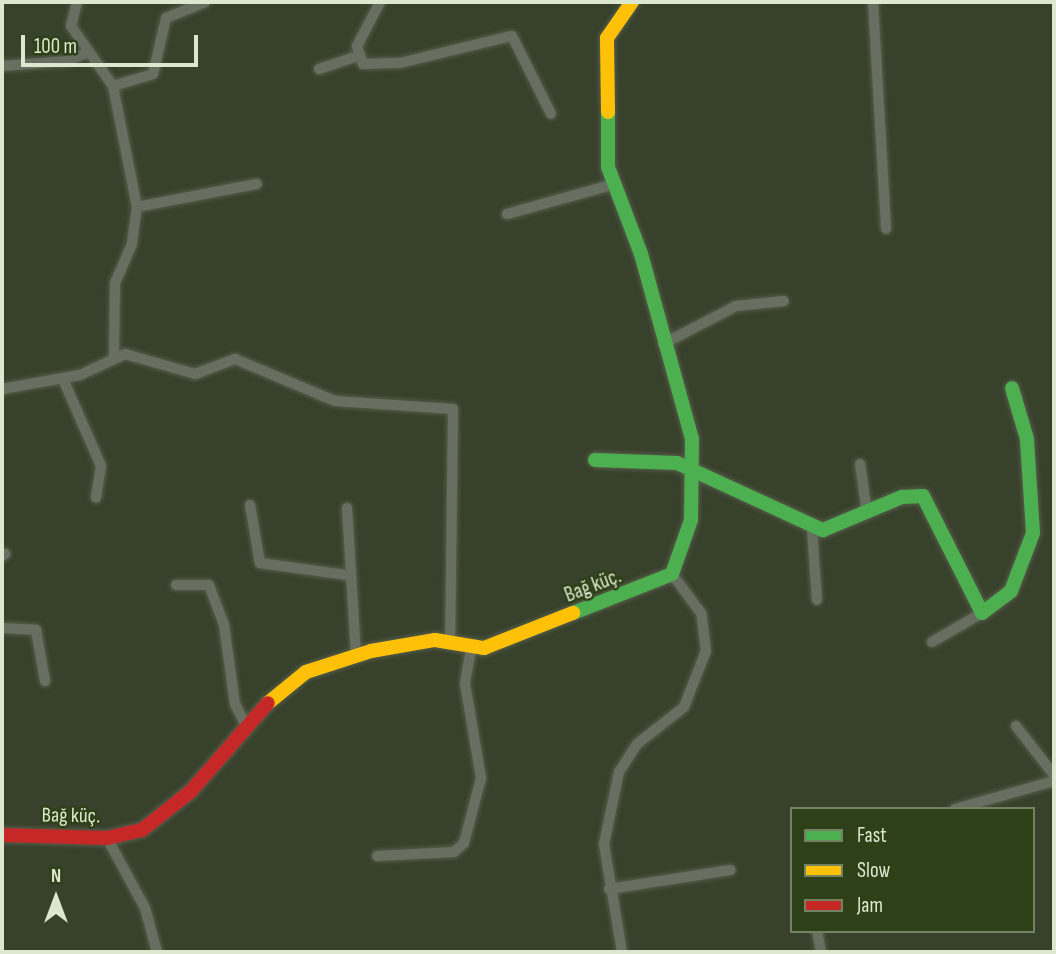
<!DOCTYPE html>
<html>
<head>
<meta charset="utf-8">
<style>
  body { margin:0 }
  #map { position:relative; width:1056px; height:954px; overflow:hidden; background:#38412b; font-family:"Sofia Sans Condensed",sans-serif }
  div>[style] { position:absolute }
  .roads { filter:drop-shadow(0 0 2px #555d4a) drop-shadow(0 0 2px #555d4a) }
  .street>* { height:10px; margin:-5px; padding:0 5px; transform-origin:5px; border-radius:5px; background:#686f61 }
  .fast>* { height:14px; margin:-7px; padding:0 7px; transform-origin:7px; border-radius:7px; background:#4caf50 }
  .slow>* { height:14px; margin:-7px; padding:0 7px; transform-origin:7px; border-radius:7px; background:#ffc107 }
  .jam>* { height:14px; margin:-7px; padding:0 7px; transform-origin:7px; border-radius:7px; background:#c62828 }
  span { translate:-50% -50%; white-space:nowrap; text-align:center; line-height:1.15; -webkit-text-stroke:5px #2e4017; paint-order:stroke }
  .street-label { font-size:21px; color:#dbe7cf }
  .frame { position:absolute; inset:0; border:4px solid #dbe7cf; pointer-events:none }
  .legend { position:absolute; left:790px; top:807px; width:245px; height:126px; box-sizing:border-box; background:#2e4017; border:2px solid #738361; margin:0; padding:9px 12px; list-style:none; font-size:21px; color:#dbe7cf }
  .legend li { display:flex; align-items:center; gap:14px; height:35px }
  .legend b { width:35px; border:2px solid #738361 }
  .north { position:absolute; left:21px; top:863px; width:70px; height:70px; -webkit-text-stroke:5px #2e4017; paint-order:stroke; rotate:0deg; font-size:19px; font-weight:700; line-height:28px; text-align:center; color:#dbe7cf }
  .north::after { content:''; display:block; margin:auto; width:24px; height:32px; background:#dbe7cf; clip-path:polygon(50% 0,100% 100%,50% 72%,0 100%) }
  .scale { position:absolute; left:21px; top:35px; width:177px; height:32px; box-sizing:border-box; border:4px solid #dbe7cf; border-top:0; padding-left:9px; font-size:21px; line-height:24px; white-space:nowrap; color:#dbe7cf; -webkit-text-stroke:5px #2e4017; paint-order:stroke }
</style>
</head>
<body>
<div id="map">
  <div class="roads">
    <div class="street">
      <i style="left:77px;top:2px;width:25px;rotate:104deg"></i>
      <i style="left:71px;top:26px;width:73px;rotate:55deg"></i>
      <i style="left:113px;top:86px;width:123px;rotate:78.8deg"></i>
      <i style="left:137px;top:207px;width:37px;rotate:98deg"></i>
      <i style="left:132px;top:244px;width:43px;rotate:113.6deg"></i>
      <i style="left:115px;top:283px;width:73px;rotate:90.8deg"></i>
      <i style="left:380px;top:2px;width:50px;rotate:117.6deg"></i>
      <i style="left:357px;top:46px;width:19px;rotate:72deg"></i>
      <i style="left:363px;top:64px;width:37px;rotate:-2deg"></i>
      <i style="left:400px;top:63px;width:115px;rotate:-13.6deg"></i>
      <i style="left:512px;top:36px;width:87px;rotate:63.4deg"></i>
      <i style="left:873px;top:2px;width:227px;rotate:86.7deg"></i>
      <i style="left:2px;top:66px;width:66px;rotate:-4.3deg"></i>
      <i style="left:68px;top:61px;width:20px;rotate:-24deg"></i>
      <i style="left:319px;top:69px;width:41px;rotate:-18.4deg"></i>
      <i style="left:113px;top:86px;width:42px;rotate:-16.7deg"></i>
      <i style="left:153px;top:74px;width:57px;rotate:-76.9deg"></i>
      <i style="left:166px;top:18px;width:42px;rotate:-22.3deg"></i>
      <i style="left:137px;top:207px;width:122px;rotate:-10.9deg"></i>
      <i style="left:507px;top:214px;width:108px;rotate:-15.6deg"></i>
      <i style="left:663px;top:344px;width:82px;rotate:-27.5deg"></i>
      <i style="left:736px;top:306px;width:48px;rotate:-5.9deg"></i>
      <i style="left:63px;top:379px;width:95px;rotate:66.4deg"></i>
      <i style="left:101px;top:466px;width:32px;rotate:99deg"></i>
      <i style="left:2px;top:389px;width:79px;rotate:-10.2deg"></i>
      <i style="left:80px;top:375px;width:50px;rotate:-25deg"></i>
      <i style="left:125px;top:354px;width:73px;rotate:15.9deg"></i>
      <i style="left:195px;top:374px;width:43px;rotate:-20.6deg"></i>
      <i style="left:235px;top:359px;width:108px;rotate:22.8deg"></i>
      <i style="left:335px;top:401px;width:118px;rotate:3.9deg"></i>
      <i style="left:453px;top:409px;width:232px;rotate:90.7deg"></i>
      <i style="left:860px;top:464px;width:49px;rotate:81.9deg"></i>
      <i style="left:250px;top:505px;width:59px;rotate:80.2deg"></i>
      <i style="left:260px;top:563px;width:88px;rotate:7.9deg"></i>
      <i style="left:347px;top:508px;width:147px;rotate:86.5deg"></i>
      <i style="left:812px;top:529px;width:71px;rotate:86deg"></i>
      <i style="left:2px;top:556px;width:4px;rotate:-34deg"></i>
      <i style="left:176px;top:585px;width:33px"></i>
      <i style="left:209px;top:585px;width:43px;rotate:69.4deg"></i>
      <i style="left:224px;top:625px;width:80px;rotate:82.1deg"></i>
      <i style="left:235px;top:704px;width:25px;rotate:63deg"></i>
      <i style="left:2px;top:628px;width:34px;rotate:3deg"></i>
      <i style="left:36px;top:630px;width:52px;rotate:80deg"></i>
      <i style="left:932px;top:642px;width:58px;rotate:-30.1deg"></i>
      <i style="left:1016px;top:726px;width:62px;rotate:52.2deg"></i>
      <i style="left:955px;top:809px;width:103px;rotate:-15.8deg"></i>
      <i style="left:107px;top:838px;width:80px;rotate:61.5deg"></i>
      <i style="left:145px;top:908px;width:46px;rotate:74.7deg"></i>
      <i style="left:377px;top:856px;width:77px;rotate:-3deg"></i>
      <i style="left:454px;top:852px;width:13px;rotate:-42deg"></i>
      <i style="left:464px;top:843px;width:67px;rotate:-75.3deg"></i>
      <i style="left:481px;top:778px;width:96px;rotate:-99.6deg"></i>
      <i style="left:465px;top:683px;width:36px;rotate:-80deg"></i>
      <i style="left:609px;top:889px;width:123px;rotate:-8.9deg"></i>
      <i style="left:817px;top:931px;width:21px;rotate:79deg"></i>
      <i style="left:622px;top:952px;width:109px;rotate:-99.5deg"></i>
      <i style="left:604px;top:844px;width:74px;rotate:-78.2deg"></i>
      <i style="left:619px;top:772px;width:33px;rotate:-57deg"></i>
      <i style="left:637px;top:744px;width:60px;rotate:-38.2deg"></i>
      <i style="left:684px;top:707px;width:60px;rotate:-68.6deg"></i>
      <i style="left:706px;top:651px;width:38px;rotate:-97deg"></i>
      <i style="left:701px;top:613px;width:49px;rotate:-126.6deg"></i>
    </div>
    <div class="fast">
      <i style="left:595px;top:460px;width:82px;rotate:2.1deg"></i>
      <i style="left:677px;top:463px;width:161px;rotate:24.7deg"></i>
      <i style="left:823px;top:530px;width:86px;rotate:-22.7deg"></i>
      <i style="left:902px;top:497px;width:21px;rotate:-3deg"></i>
      <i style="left:923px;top:496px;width:131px;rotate:63.2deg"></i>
      <i style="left:982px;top:613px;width:36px;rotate:-37deg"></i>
      <i style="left:1011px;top:591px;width:62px;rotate:-69.2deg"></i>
      <i style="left:1033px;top:533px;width:94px;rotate:-93.7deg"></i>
      <i style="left:1027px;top:439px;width:53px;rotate:-106.4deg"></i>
      <i style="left:573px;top:613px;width:106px;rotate:-21.5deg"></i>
      <i style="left:672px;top:574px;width:57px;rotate:-70.6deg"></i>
      <i style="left:691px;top:520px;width:81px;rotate:-89.3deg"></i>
      <i style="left:692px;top:439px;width:192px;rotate:-105.4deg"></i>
      <i style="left:641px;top:254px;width:93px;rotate:-110.8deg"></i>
      <i style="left:608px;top:167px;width:55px;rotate:-90deg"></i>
    </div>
    <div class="slow">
      <i style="left:608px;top:112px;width:74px;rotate:-90.8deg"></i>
      <i style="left:607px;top:38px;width:44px;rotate:-55.2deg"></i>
      <i style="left:268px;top:703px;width:49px;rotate:-39.2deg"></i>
      <i style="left:306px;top:672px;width:68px;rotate:-17.9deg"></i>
      <i style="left:371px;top:651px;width:65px;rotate:-9.8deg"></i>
      <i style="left:435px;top:640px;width:50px;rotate:9.3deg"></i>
      <i style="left:484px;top:648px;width:96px;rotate:-21.5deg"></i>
    </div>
    <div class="jam">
      <i style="left:2px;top:835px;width:105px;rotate:1.6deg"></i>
      <i style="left:107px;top:838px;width:36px;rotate:-13deg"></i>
      <i style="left:142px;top:830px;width:61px;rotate:-38.4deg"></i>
      <i style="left:190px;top:792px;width:118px;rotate:-48.8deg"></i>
    </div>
  </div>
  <div class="street-label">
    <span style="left:593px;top:586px;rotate:-21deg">Bağ küç.</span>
    <span style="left:71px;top:816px;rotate:1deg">Bağ küç.</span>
  </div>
  <div class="frame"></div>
  <ul class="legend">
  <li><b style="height:9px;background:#4caf50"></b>Fast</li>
  <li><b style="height:9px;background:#ffc107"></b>Slow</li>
  <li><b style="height:9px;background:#c62828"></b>Jam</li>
  </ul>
  <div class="north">N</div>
  <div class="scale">100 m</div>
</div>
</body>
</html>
